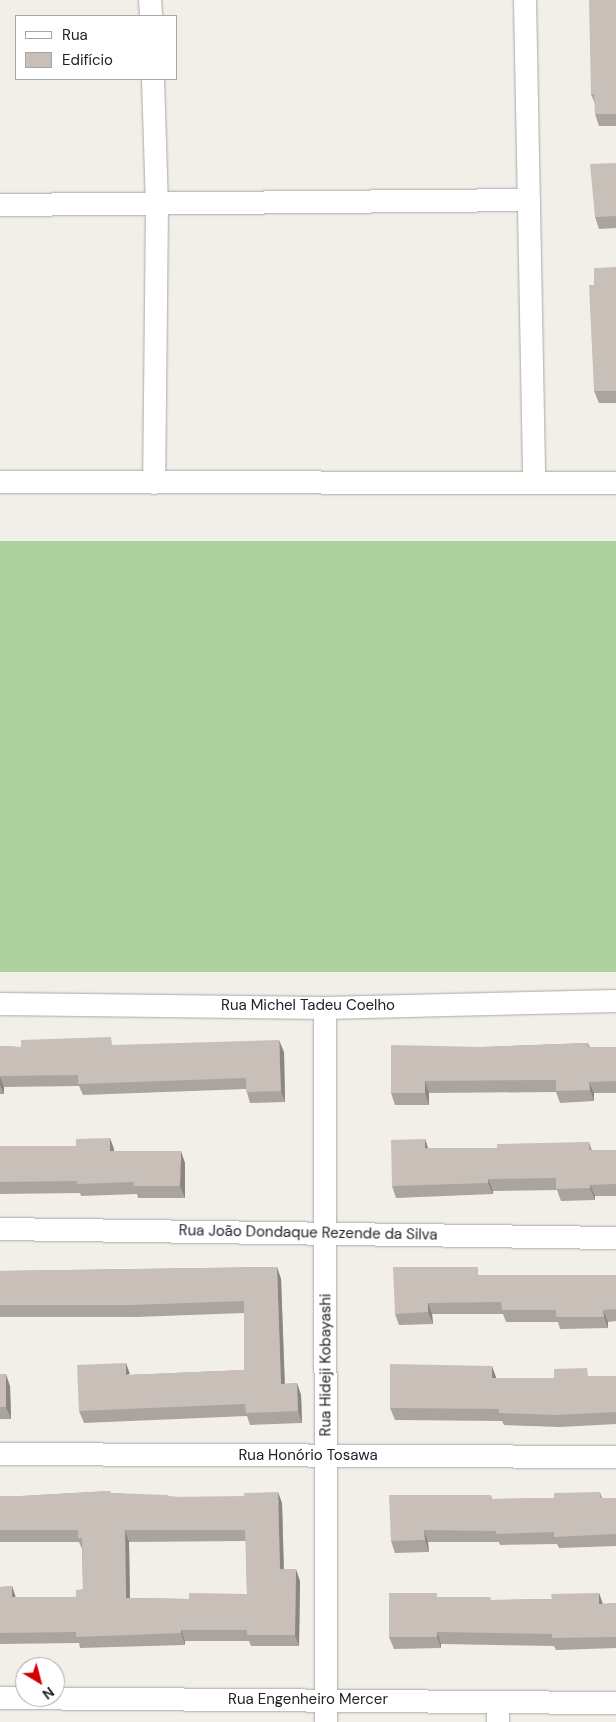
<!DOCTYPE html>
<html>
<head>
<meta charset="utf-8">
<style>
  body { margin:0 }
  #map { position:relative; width:616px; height:1722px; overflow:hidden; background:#f2efe9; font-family:"DM Sans",sans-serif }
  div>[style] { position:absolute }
  .forest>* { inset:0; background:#add19e; transform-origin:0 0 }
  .roads { filter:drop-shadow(0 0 1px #a9a9a9) drop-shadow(0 0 1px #a9a9a9) }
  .minor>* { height:22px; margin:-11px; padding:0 11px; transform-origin:11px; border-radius:11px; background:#fff }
  .wall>* { inset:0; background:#aba49e }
  .shaded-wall>* { inset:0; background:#8b8681 }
  .building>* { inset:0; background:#c7bfb8; transform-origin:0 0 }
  span { translate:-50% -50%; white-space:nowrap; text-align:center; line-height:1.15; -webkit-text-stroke:4px #fff; paint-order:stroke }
  .street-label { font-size:15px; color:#222 }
  .legend { position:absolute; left:15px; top:15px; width:162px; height:65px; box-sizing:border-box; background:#fff; border:1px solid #a7a7a7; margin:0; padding:6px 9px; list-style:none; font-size:15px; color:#222 }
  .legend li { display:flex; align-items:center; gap:10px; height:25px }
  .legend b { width:25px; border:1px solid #a7a7a7 }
  .north { position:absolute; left:15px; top:1657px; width:50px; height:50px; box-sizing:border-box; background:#fff; border:1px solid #a7a7a7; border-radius:50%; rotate:143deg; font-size:14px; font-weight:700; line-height:20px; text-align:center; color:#222 }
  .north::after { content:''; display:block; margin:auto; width:18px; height:22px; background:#d40000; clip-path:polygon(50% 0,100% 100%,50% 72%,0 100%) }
</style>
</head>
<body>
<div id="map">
  <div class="forest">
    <i style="left:616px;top:541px;width:431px;height:616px;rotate:90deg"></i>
  </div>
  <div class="roads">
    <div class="minor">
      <i style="left:150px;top:0;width:16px;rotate:86deg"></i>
      <i style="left:525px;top:0;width:482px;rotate:88.9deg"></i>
      <i style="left:153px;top:79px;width:127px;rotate:88.2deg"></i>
      <i style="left:157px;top:206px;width:277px;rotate:90.6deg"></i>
      <i style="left:0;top:205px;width:529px;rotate:-0.54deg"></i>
      <i style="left:0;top:482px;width:616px;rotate:0.09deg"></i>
      <i style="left:0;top:1004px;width:325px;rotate:0.7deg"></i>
      <i style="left:325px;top:1008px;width:291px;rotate:-1.4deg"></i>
      <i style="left:325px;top:1008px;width:714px;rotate:89.92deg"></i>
      <i style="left:0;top:1229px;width:616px;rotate:0.84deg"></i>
      <i style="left:0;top:1454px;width:616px;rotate:0.28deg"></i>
      <i style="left:0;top:1698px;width:616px;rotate:0.47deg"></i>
      <i style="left:498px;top:1702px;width:20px;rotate:90deg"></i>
    </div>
  </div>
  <div class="wall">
    <i style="clip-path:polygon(616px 0,616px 126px,599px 126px,595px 114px,595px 104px,591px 94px)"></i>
    <i style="clip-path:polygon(616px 163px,616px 228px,599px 229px,595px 217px)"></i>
    <i style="clip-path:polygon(616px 267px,616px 403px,599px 403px,594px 391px,594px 285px)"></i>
    <i style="clip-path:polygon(588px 1043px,590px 1047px,616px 1047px,616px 1093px,594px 1093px,594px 1101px,560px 1103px,556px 1092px,429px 1093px,429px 1105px,395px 1105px,391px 1093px,482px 1047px)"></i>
    <i style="clip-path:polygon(114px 1045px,284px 1052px,285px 1102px,250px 1103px,246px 1089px,83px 1095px,79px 1086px,4px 1087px,4px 1094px,0 1094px,0 1046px,21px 1047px)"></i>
    <i style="clip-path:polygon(425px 1139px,428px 1148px,497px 1148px,589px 1142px,592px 1150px,616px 1150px,616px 1196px,595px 1196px,595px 1200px,561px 1201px,557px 1190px,493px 1191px,493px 1194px,396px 1198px,392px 1186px)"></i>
    <i style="clip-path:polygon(0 1146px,114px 1149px,114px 1151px,185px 1163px,185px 1198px,138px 1198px,137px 1194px,81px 1196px,80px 1193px,0 1194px)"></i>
    <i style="clip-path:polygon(277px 1267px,281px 1279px,285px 1384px,297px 1383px,301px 1395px,302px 1423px,250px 1425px,247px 1416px,84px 1423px,79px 1411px,130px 1375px,244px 1370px,244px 1313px,136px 1317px,0 1317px,0 1271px)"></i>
    <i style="clip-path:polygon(481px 1275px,616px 1275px,616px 1321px,608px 1322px,608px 1328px,560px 1329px,558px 1322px,506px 1322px,503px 1314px,432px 1314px,433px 1324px,399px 1325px,395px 1314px)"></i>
    <i style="clip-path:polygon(0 1374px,10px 1386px,11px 1419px,0 1419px)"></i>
    <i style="clip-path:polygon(590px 1376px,616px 1376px,616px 1424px,560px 1427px,504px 1425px,502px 1421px,395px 1420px,390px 1408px,496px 1378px,554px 1378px)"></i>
    <i style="clip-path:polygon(evenodd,110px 1491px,111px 1493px,282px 1503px,284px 1569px,300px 1581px,299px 1646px,251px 1646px,249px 1641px,185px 1641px,185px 1645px,80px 1648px,79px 1643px,0 1644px,0 1587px,12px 1586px,15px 1597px,76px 1597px,83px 1589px,82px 1549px,79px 1542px,0 1542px,0 1496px,21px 1496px,110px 1491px,246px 1541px,247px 1594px,189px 1599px,130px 1598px,129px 1542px,246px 1541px)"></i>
    <i style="clip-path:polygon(600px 1492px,602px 1498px,616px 1498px,616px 1546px,559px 1548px,557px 1544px,500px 1545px,499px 1542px,428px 1542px,429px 1552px,395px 1553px,391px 1541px,491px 1495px,492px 1499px,554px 1498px)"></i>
    <i style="clip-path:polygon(599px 1593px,603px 1604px,616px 1603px,616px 1648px,556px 1650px,554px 1646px,441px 1644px,441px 1648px,394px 1649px,389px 1637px,438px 1597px,492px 1600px,552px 1599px)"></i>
  </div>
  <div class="shaded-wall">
    <i style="clip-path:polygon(279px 1040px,284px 1052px,285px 1102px,281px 1091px)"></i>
    <i style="clip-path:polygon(0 1077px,4px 1087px,4px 1094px,0 1085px)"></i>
    <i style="clip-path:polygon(425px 1081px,429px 1093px,429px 1105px,425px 1093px)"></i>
    <i style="clip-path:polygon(589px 1082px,594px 1093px,594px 1101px,590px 1090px)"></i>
    <i style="clip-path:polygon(110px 1138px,114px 1149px,114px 1163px,110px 1151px)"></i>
    <i style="clip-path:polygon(425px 1139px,429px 1151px,425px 1148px)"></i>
    <i style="clip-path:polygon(181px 1151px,185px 1163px,185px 1198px,180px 1186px)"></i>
    <i style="clip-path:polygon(488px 1179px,493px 1191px,493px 1194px,488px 1183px)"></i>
    <i style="clip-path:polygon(590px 1185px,595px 1196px,595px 1200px,590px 1188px)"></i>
    <i style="clip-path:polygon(277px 1267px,281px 1279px,285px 1396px,281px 1384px)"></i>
    <i style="clip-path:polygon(428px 1303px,432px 1314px,433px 1324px,428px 1312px)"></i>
    <i style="clip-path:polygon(603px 1310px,608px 1322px,608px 1328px,604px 1317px)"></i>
    <i style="clip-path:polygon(126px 1363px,130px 1374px,126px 1375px)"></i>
    <i style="clip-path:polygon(492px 1366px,496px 1377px,496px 1390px,492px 1378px)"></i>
    <i style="clip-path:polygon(6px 1374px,10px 1386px,11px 1419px,6px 1407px)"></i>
    <i style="clip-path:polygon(297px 1383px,301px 1395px,302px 1423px,298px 1411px)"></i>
    <i style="clip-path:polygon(278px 1492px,282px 1503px,284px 1581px,280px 1569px)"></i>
    <i style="clip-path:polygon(125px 1530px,129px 1542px,130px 1610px,126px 1598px)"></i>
    <i style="clip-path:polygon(424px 1530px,428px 1542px,429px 1552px,425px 1540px)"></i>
    <i style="clip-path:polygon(296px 1569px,300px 1581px,299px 1646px,295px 1635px)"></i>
    <i style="clip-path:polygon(12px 1586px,16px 1598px,12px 1597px)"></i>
    <i style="clip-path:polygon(599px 1593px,603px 1605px,599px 1604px)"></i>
    <i style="clip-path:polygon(181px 1630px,185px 1641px,185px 1645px,181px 1633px)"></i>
    <i style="clip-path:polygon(437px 1632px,441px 1644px,441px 1648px,437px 1637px)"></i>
  </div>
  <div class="building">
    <i style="clip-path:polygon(589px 0,616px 0,616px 114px,595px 114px,594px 94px,591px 94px)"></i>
    <i style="clip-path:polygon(616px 163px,616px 216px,595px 217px,590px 164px)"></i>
    <i style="clip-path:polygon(616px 267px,616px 391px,594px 391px,589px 285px,594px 285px,594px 268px)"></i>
    <i style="clip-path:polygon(111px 1037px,112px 1045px,279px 1040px,281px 1091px,246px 1092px,246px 1078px,78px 1084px,78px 1075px,0 1076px,0 1046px,21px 1047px,21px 1040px)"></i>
    <i style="clip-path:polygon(588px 1043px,588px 1047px,616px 1047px,616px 1081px,589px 1082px,590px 1090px,556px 1091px,556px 1080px,425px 1081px,425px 1093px,391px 1093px,391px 1045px,482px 1047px)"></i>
    <i style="clip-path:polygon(110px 1138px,110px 1151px,181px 1151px,180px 1186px,134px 1186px,134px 1182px,77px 1184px,77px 1181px,0 1182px,0 1146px,76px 1146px,76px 1139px)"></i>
    <i style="clip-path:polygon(425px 1139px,425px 1148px,497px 1148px,497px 1144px,589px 1142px,589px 1150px,616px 1150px,616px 1184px,590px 1185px,590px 1188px,556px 1189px,556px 1178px,488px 1179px,488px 1183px,392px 1186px,391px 1140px)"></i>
    <i style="clip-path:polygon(277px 1267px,281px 1384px,297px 1383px,298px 1411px,246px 1413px,245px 1404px,79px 1411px,77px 1365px,126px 1363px,126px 1375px,244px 1370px,244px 1301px,132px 1305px,0 1305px,0 1271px)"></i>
    <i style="clip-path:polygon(393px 1267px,478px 1267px,478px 1275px,616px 1275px,616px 1309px,603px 1310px,604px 1317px,556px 1317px,556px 1310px,502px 1310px,501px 1302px,428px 1303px,428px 1312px,395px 1314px)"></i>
    <i style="clip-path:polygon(390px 1364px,492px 1366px,492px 1378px,554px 1378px,554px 1369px,587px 1368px,588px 1376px,616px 1376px,616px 1412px,556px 1415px,499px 1413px,499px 1409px,390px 1408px)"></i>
    <i style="left:0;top:1374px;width:6px;height:33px"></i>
    <i style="clip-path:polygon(evenodd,110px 1491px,110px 1493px,168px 1495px,168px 1497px,244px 1496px,244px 1493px,278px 1492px,280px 1569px,296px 1569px,295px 1635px,247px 1635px,247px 1630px,181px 1630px,181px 1633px,76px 1637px,76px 1632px,0 1633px,0 1587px,12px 1586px,12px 1597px,76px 1597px,76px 1590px,83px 1589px,82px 1538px,78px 1538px,78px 1530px,0 1530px,0 1496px,21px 1496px,110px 1491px,125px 1530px,245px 1530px,247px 1594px,189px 1593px,189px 1599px,126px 1598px,125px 1530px)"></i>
    <i style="clip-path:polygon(600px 1492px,600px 1498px,616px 1498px,616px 1534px,554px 1537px,554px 1532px,496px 1534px,496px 1531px,424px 1530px,425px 1540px,391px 1541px,389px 1495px,491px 1495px,491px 1499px,554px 1498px,554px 1493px)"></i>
    <i style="clip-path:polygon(389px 1593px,437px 1593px,437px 1597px,490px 1597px,491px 1600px,552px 1599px,551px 1594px,599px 1593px,599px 1604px,616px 1603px,616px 1637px,552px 1638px,552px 1634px,437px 1632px,437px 1637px,389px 1637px)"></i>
  </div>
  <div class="street-label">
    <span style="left:308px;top:1006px">Rua Michel Tadeu Coelho</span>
    <span style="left:308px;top:1233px;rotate:1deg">Rua João Dondaque Rezende da Silva</span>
    <span style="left:326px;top:1365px;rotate:-90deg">Rua Hideji Kobayashi</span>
    <span style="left:308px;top:1456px">Rua Honório Tosawa</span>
    <span style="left:308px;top:1700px">Rua Engenheiro Mercer</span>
  </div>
  <ul class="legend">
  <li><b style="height:6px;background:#fff"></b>Rua</li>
  <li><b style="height:14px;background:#c7bfb8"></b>Edifício</li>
  </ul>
  <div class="north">N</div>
</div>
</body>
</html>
